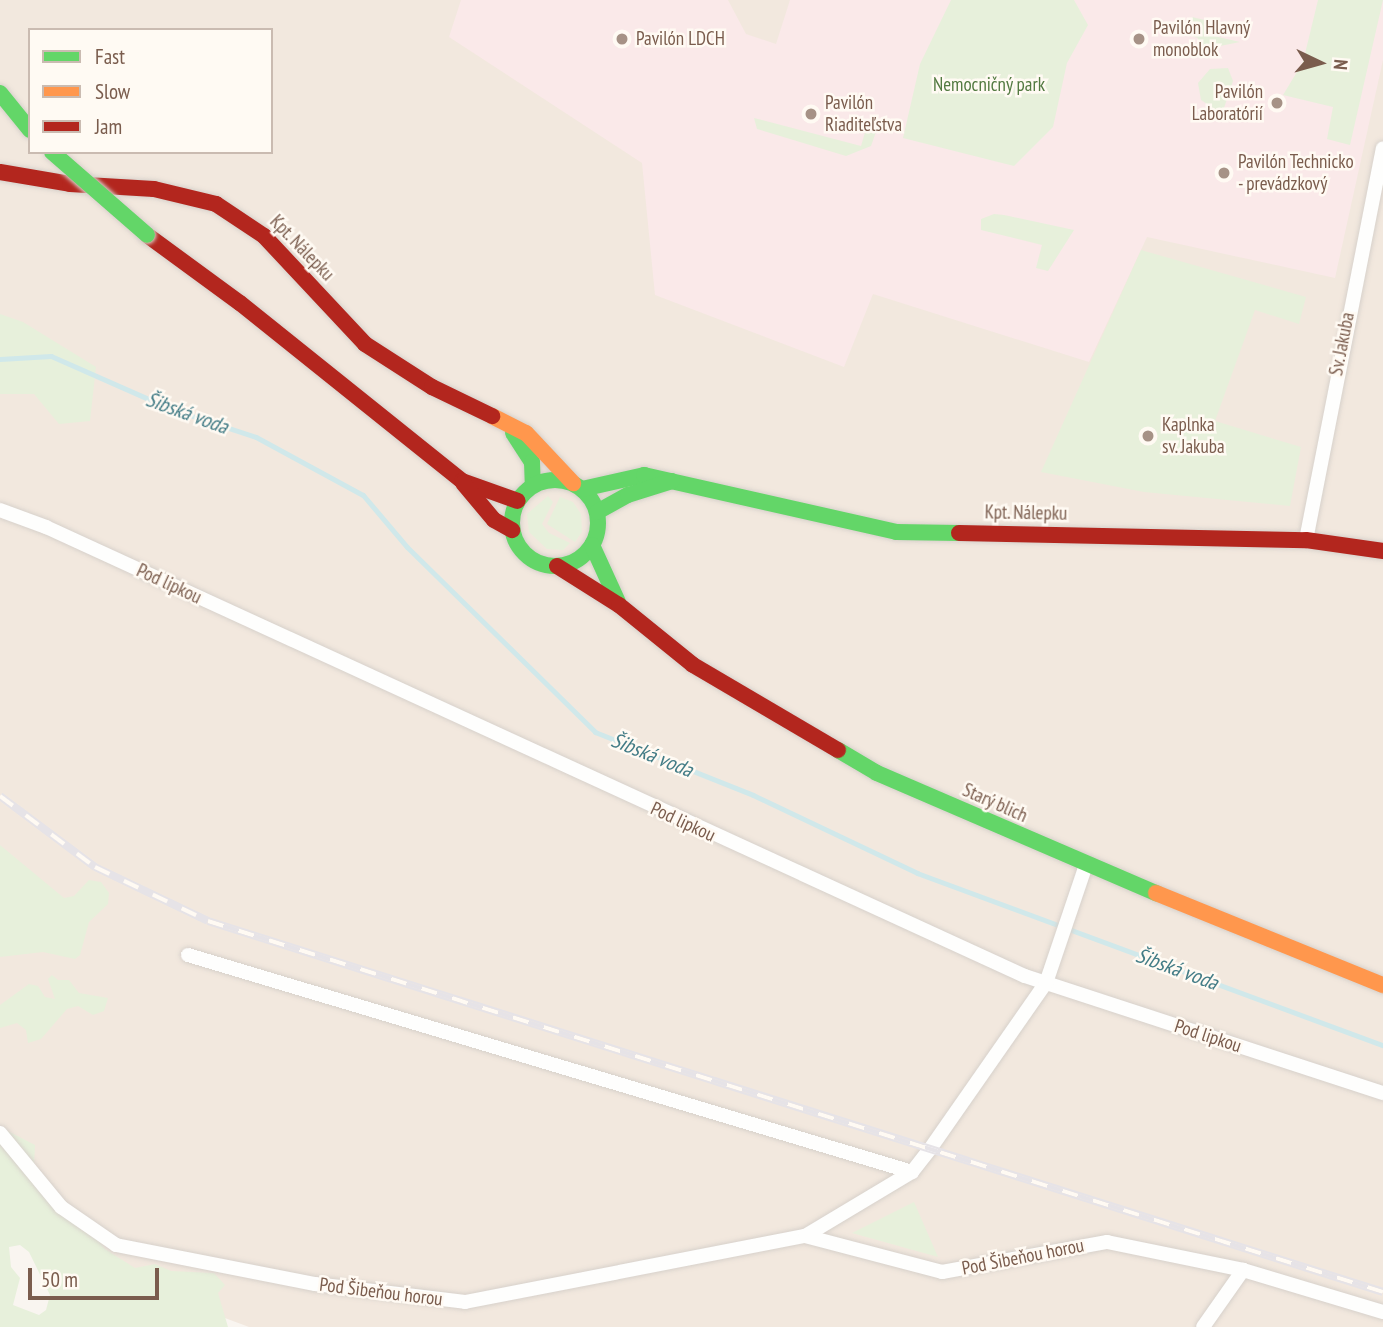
<!DOCTYPE html>
<html>
<head>
<meta charset="utf-8">
<style>
  body { margin:0 }
  #map { position:relative; width:1383px; height:1327px; overflow:hidden; background:#f9f5f0; font-family:"PT Sans Narrow",sans-serif }
  div>[style] { position:absolute }
  .residential>* { inset:0; background:#f2e8de }
  .medical>* { inset:0; background:#fae9e9 }
  .green>* { inset:0; background:#e7f0db }
  .stream>* { height:5px; margin:-2.5px; padding:0 2.5px; transform-origin:2.5px; border-radius:2.5px; background:#d0e8ea }
  .roads { filter:drop-shadow(0 0 2px #d7d1cb) drop-shadow(0 0 2px #d7d1cb) }
  .street>* { height:14px; margin:-7px; padding:0 7px; transform-origin:7px; border-radius:7px; background:#fefefd }
  .fast>* { height:16px; margin:-8px; padding:0 8px; transform-origin:8px; border-radius:8px; background:#63d668 }
  .fast>.ring { margin:-8px; padding:0; box-sizing:content-box; background:none; border:16px solid #63d668; border-radius:50% }
  .slow>* { height:16px; margin:-8px; padding:0 8px; transform-origin:8px; border-radius:8px; background:#ff974d }
  .jam>* { height:16px; margin:-8px; padding:0 8px; transform-origin:8px; border-radius:8px; background:#b3261e }
  .rail>* { height:8px; margin-top:-4px; transform-origin:0; background:repeating-linear-gradient(90deg,#fffaf3 0 16px,#e6e3e7 0 32px); box-sizing:border-box; border-block:2px solid #e6e3e7 }
  .bridges { filter:drop-shadow(0 0 2px #dad1cc) drop-shadow(0 0 2px #dad1cc) }
  .fast-bridge>* { height:16px; margin:-8px; padding:0 8px; transform-origin:8px; border-radius:8px; background:#63d668 }
  .dots>* { width:19px; height:19px; translate:-50% -50%; box-sizing:border-box; border:4px solid #fffaf3; border-radius:50% }
  span { translate:-50% -50%; white-space:nowrap; text-align:center; line-height:1.15; -webkit-text-stroke:5px #fffaf3; paint-order:stroke }
  .poi-label { font-size:19px; color:#7a5c4d }
  .left { translate:0 -50%; text-align:left }
  .right { translate:-100% -50%; text-align:right }
  .park-label { font-size:19px; color:#537a41 }
  .street-label { font-size:19px; color:#7a5c4d }
  .water-label { font-size:21px; color:#437c86; font-style:italic }
  .legend { position:absolute; left:28px; top:28px; width:245px; height:126px; box-sizing:border-box; background:#fffaf3; border:2px solid #cabbb1; margin:0; padding:9px 12px; list-style:none; font-size:21px; color:#7a5c4d }
  .legend li { display:flex; align-items:center; gap:14px; height:35px }
  .legend b { width:35px; border:2px solid #cabbb1 }
  .north { position:absolute; left:1285px; top:28px; width:70px; height:70px; -webkit-text-stroke:5px #fffaf3; paint-order:stroke; rotate:95deg; font-size:19px; font-weight:700; line-height:28px; text-align:center; color:#7a5c4d }
  .north::after { content:''; display:block; margin:auto; width:24px; height:32px; background:#7a5c4d; clip-path:polygon(50% 0,100% 100%,50% 72%,0 100%) }
  .scale { position:absolute; left:28px; top:1268px; width:131px; height:32px; box-sizing:border-box; border:4px solid #7a5c4d; border-top:0; padding-left:9px; font-size:21px; line-height:24px; white-space:nowrap; color:#7a5c4d; -webkit-text-stroke:5px #fffaf3; paint-order:stroke }
</style>
</head>
<body>
<div id="map">
  <div class="residential">
    <i style="clip-path:polygon(evenodd,0 0,1383px 0,1383px 1327px,249px 1327px,75px 1262px,0 1224px,0 0,30px 30px,271px 30px,271px 152px,30px 152px,30px 30px)"></i>
  </div>
  <div class="medical">
    <i style="clip-path:polygon(461px 0,728px 0,746px 34px,776px 44px,790px 0,1383px 0,1383px 60px,1335px 278px,1147px 237px,1089px 362px,873px 294px,844px 367px,655px 295px,642px 163px,449px 37px)"></i>
  </div>
  <div class="green">
    <i style="clip-path:polygon(951px 0,1074px 0,1088px 25px,1067px 63px,1053px 127px,1014px 166px,903px 138px,920px 64px)"></i>
    <i style="clip-path:polygon(1318px 0,1383px 0,1350px 145px,1327px 139px,1333px 107px,1283px 95px,1303px 62px)"></i>
    <i style="clip-path:polygon(1192px 17px,1217px 23px,1214px 36px,1240px 42px,1195px 51px,1198px 38px,1188px 35px)"></i>
    <i style="clip-path:polygon(1228px 68px,1233px 81px,1222px 114px,1201px 100px,1198px 83px,1210px 69px)"></i>
    <i style="clip-path:polygon(754px 118px,861px 146px,866px 129px,876px 132px,871px 146px,846px 156px,757px 129px)"></i>
    <i style="clip-path:polygon(994px 214px,1004px 215px,1074px 230px,1048px 271px,1036px 268px,1042px 245px,981px 230px,981px 219px)"></i>
    <i style="clip-path:polygon(1141px 250px,1306px 297px,1299px 324px,1255px 310px,1215px 421px,1301px 447px,1290px 506px,1144px 492px,1041px 472px)"></i>
    <i style="clip-path:polygon(0 314px,23px 322px,96px 367px,90px 421px,59px 424px,34px 394px,0 394px)"></i>
    <i style="clip-path:polygon(548px 496px,553px 502px,542px 524px,549px 533px,570px 543px,563px 550px,547px 549px,529px 532px,527px 514px)"></i>
    <i style="clip-path:polygon(560px 497px,573px 502px,581px 514px,582px 532px,575px 542px,547px 524px)"></i>
    <i style="clip-path:polygon(0 845px,64px 898px,74px 896px,89px 880px,101px 882px,109px 893px,108px 904px,89px 922px,80px 955px,75px 959px,43px 952px,0 957px)"></i>
    <i style="clip-path:polygon(52px 975px,58px 980px,69px 980px,79px 993px,108px 998px,104px 1011px,93px 1015px,78px 1006px,67px 1009px,41px 1039px,28px 1043px,26px 1030px,17px 1023px,0 1028px,0 1005px,29px 984px,38px 986px,45px 997px,55px 999px,48px 979px)"></i>
    <i style="clip-path:polygon(evenodd,0 1127px,35px 1145px,34px 1166px,45px 1188px,83px 1221px,105px 1249px,135px 1268px,155px 1264px,171px 1271px,214px 1273px,225px 1285px,218px 1293px,228px 1327px,0 1327px,0 1127px,20px 1245px,29px 1252px,50px 1295px,46px 1310px,39px 1315px,13px 1305px,20px 1278px,11px 1267px,9px 1247px,20px 1245px)"></i>
    <i style="clip-path:polygon(914px 1202px,938px 1257px,852px 1233px)"></i>
  </div>
  <div class="stream">
    <i style="left:0;top:359px;width:51px;rotate:-3.4deg"></i>
    <i style="left:51px;top:356px;width:131px;rotate:23.8deg"></i>
    <i style="left:171px;top:409px;width:89px;rotate:18.2deg"></i>
    <i style="left:256px;top:437px;width:122px;rotate:28.5deg"></i>
    <i style="left:363px;top:495px;width:68px;rotate:49.8deg"></i>
    <i style="left:407px;top:547px;width:264px;rotate:44.5deg"></i>
    <i style="left:595px;top:732px;width:170px;rotate:21.7deg"></i>
    <i style="left:753px;top:795px;width:182px;rotate:25.4deg"></i>
    <i style="left:917px;top:873px;width:497px;rotate:20.3deg"></i>
  </div>
  <div class="roads">
    <div class="street">
      <i style="left:0;top:510px;width:49px;rotate:20.3deg"></i>
      <i style="left:46px;top:527px;width:1077px;rotate:24.64deg"></i>
      <i style="left:1025px;top:976px;width:377px;rotate:18.1deg"></i>
      <i style="left:1306px;top:540px;width:399px;rotate:-78.9deg"></i>
      <i style="left:188px;top:955px;width:756px;rotate:16.68deg"></i>
      <i style="left:0;top:1133px;width:96px;rotate:50.5deg"></i>
      <i style="left:61px;top:1207px;width:67px;rotate:34.6deg"></i>
      <i style="left:116px;top:1245px;width:203px;rotate:11.1deg"></i>
      <i style="left:315px;top:1284px;width:151px;rotate:6.8deg"></i>
      <i style="left:465px;top:1302px;width:346px;rotate:-11deg"></i>
      <i style="left:805px;top:1236px;width:125px;rotate:-30.9deg"></i>
      <i style="left:912px;top:1172px;width:29px;rotate:-52deg"></i>
      <i style="left:930px;top:1149px;width:203px;rotate:-55.1deg"></i>
      <i style="left:1046px;top:983px;width:125px;rotate:-71.3deg"></i>
      <i style="left:805px;top:1236px;width:142px;rotate:14.7deg"></i>
      <i style="left:942px;top:1272px;width:168px;rotate:-10.3deg"></i>
      <i style="left:1107px;top:1242px;width:139px;rotate:11.6deg"></i>
      <i style="left:1243px;top:1270px;width:146px;rotate:16.7deg"></i>
      <i style="left:1203px;top:1327px;width:70px;rotate:-54.9deg"></i>
    </div>
    <div class="fast">
      <i style="left:0;top:93px;width:48px;rotate:51deg"></i>
      <i style="left:513px;top:433px;width:35px;rotate:57deg"></i>
      <i style="left:532px;top:462px;width:23px;rotate:88deg"></i>
      <i class="ring" style="left:512px;top:480px;width:70px;height:70px"></i>
      <i style="left:582px;top:489px;width:64px;rotate:-12.7deg"></i>
      <i style="left:644px;top:475px;width:258px;rotate:12.7deg"></i>
      <i style="left:896px;top:532px;width:63px;rotate:0.9deg"></i>
      <i style="left:597px;top:512px;width:35px;rotate:-29deg"></i>
      <i style="left:628px;top:495px;width:46px;rotate:-17.7deg"></i>
      <i style="left:592px;top:545px;width:63px;rotate:65.5deg"></i>
      <i style="left:838px;top:750px;width:45px;rotate:30.5deg"></i>
      <i style="left:877px;top:773px;width:304px;rotate:23.3deg"></i>
    </div>
    <div class="slow">
      <i style="left:492px;top:416px;width:38px;rotate:27deg"></i>
      <i style="left:526px;top:433px;width:69px;rotate:46.8deg"></i>
      <i style="left:1156px;top:893px;width:245px;rotate:22.1deg"></i>
    </div>
    <div class="jam">
      <i style="left:0;top:172px;width:71px;rotate:9.7deg"></i>
      <i style="left:70px;top:184px;width:84px;rotate:3.4deg"></i>
      <i style="left:154px;top:189px;width:64px;rotate:13.6deg"></i>
      <i style="left:216px;top:204px;width:58px;rotate:33.7deg"></i>
      <i style="left:264px;top:236px;width:148px;rotate:46.9deg"></i>
      <i style="left:365px;top:344px;width:80px;rotate:32.7deg"></i>
      <i style="left:432px;top:387px;width:67px;rotate:25.8deg"></i>
      <i style="left:147px;top:235px;width:115px;rotate:36.2deg"></i>
      <i style="left:240px;top:303px;width:285px;rotate:38.7deg"></i>
      <i style="left:462px;top:481px;width:59px;rotate:19.7deg"></i>
      <i style="left:463px;top:483px;width:48px;rotate:50deg"></i>
      <i style="left:494px;top:520px;width:21px;rotate:29deg"></i>
      <i style="left:959px;top:533px;width:347px;rotate:1.2deg"></i>
      <i style="left:1306px;top:540px;width:78px;rotate:8.1deg"></i>
      <i style="left:557px;top:566px;width:73px;rotate:32.2deg"></i>
      <i style="left:619px;top:605px;width:95px;rotate:39deg"></i>
      <i style="left:693px;top:665px;width:168px;rotate:30.4deg"></i>
    </div>
  </div>
  <div class="rail">
    <i style="left:0;top:796px;width:119px;rotate:36.8deg"></i>
    <i style="left:95px;top:867px;width:125px;rotate:25.5deg"></i>
    <i style="left:208px;top:921px;width:1232px;rotate:17.52deg"></i>
  </div>
  <div class="bridges">
    <div class="fast-bridge">
      <i style="left:52px;top:152px;width:126px;rotate:41.1deg"></i>
    </div>
  </div>
  <div class="dots">
    <i style="left:622px;top:39px;background:#a69286"></i>
    <i style="left:1139px;top:39px;background:#a69286"></i>
    <i style="left:1277px;top:103px;background:#a69286"></i>
    <i style="left:811px;top:114px;background:#a69286"></i>
    <i style="left:1224px;top:173px;background:#a69286"></i>
    <i style="left:1148px;top:436px;background:#a69286"></i>
  </div>
  <div class="poi-label">
    <span class="left" style="left:1153px;top:39px">Pavilón Hlavný<br>monoblok</span>
    <span class="left" style="left:636px;top:39px">Pavilón LDCH</span>
    <span class="right" style="left:1263px;top:103px">Pavilón<br>Laboratórií</span>
    <span class="left" style="left:825px;top:114px">Pavilón<br>Riaditeľstva</span>
    <span class="left" style="left:1238px;top:173px">Pavilón Technicko<br>- prevádzkový</span>
    <span class="left" style="left:1162px;top:436px">Kaplnka<br>sv. Jakuba</span>
  </div>
  <div class="park-label">
    <span style="left:989px;top:85px">Nemocničný park</span>
  </div>
  <div class="street-label">
    <span style="left:302px;top:248px;rotate:46deg">Kpt. Nálepku</span>
    <span style="left:1342px;top:344px;rotate:-79deg">Sv. Jakuba</span>
    <span style="left:1026px;top:513px;rotate:1deg">Kpt. Nálepku</span>
    <span style="left:169px;top:584px;rotate:25deg">Pod lipkou</span>
    <span style="left:995px;top:803px;rotate:24deg">Starý blich</span>
    <span style="left:683px;top:822px;rotate:25deg">Pod lipkou</span>
    <span style="left:1208px;top:1036px;rotate:18deg">Pod lipkou</span>
    <span style="left:1023px;top:1257px;rotate:-11deg">Pod Šibeňou horou</span>
    <span style="left:381px;top:1292px;rotate:7deg">Pod Šibeňou horou</span>
  </div>
  <div class="water-label">
    <span style="left:187px;top:413px;rotate:20deg">Šibská voda</span>
    <span style="left:652px;top:755px;rotate:22deg">Šibská voda</span>
    <span style="left:1177px;top:969px;rotate:20deg">Šibská voda</span>
  </div>
  <ul class="legend">
  <li><b style="height:9px;background:#63d668"></b>Fast</li>
  <li><b style="height:9px;background:#ff974d"></b>Slow</li>
  <li><b style="height:9px;background:#b3261e"></b>Jam</li>
  </ul>
  <div class="north">N</div>
  <div class="scale">50 m</div>
</div>
</body>
</html>
